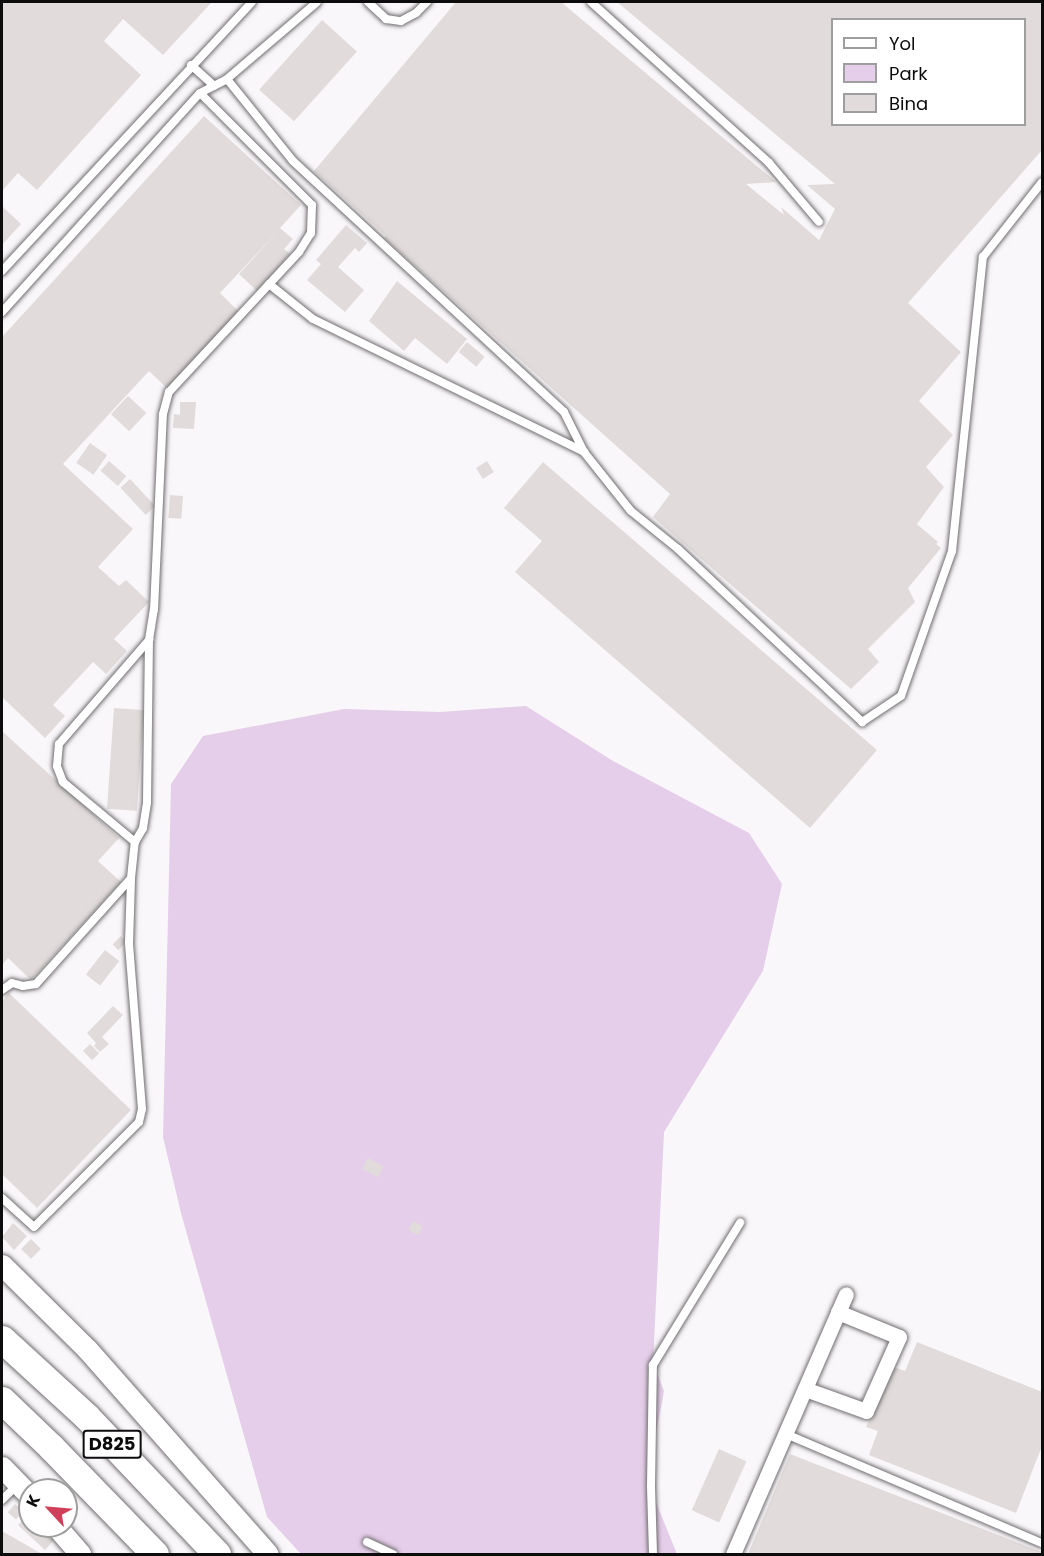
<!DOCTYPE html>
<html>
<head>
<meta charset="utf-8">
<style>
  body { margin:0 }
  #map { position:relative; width:1044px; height:1556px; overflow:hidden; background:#faf7fa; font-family:Poppins,sans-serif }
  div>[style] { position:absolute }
  .green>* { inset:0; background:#e5cee9 }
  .building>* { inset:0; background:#e1dcdb; transform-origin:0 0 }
  .roads { filter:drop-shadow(0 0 2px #706d70) drop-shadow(0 0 2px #706d70) }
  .lane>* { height:8px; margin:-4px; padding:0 4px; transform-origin:4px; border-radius:4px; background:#fff }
  .street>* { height:15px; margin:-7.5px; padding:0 7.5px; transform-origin:7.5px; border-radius:7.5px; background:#fff }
  .secondary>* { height:21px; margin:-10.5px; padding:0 10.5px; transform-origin:10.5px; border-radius:10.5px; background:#fff }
  .highway>* { height:27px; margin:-13.5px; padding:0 13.5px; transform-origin:13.5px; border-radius:13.5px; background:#fff }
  span { translate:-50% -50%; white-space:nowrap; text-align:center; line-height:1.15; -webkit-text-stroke:4.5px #fff; paint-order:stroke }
  .shield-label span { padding:2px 4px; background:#fff; border:2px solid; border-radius:4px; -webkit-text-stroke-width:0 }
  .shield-label { font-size:18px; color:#0d0c0d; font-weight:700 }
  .frame { position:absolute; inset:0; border:3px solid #0d0c0d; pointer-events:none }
  .legend { position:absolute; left:831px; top:18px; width:195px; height:108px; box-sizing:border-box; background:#fff; border:2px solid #9e9e9e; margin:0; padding:8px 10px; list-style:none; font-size:18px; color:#0d0c0d }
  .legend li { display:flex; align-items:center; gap:12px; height:30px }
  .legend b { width:30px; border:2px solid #9e9e9e }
  .north { position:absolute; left:18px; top:1478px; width:60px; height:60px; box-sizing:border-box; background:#fff; border:2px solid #9e9e9e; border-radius:50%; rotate:296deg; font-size:16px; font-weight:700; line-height:24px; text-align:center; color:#0d0c0d }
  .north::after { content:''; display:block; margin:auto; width:21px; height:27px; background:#d0405b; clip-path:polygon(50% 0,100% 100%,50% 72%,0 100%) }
</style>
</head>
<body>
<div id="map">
  <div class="green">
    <i style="clip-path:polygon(526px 706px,613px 761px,749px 833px,782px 884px,763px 971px,664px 1132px,653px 1364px,664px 1391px,647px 1480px,677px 1554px,301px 1554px,267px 1517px,181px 1213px,163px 1137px,171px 784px,203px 736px,344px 709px,440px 712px)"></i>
  </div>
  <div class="building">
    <i style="clip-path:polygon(2px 2px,212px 2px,163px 55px,123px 19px,104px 41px,141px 75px,37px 190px,18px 173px,2px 191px)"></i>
    <i style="clip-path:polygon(evenodd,456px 2px,561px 2px,776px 182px,746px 184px,784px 215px,781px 207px,819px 240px,835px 209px,807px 185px,835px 184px,617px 2px,1042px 2px,1042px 150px,908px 303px,961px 352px,919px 401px,953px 435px,926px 467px,944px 487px,917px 524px,938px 542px,936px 544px,941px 548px,908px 588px,915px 602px,868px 649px,879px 662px,851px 689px,653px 517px,670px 494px,384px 238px,386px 236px,314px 171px,456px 2px,832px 20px,1024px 20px,1024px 124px,832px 124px,832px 20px)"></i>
    <i style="left:322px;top:20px;width:47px;height:94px;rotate:42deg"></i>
    <i style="clip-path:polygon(204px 116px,301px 205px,280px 228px,293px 239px,284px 249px,290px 254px,257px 291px,239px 274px,279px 230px,220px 293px,240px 313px,169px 390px,149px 371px,63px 464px,133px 529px,98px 567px,119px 586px,126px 580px,149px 602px,114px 639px,127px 651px,106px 674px,93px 662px,53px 705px,65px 716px,45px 738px,2px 697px,2px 337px)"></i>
    <i style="clip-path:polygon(2px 206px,21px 224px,2px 245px)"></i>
    <i style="clip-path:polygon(346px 225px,367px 243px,359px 252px,355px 248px,338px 267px,364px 290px,345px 312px,307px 280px,321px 264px,316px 260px)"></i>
    <i style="clip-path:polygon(397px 281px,467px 339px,447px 364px,415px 338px,404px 351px,369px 321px)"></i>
    <i style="left:467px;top:342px;width:23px;height:13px;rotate:40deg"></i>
    <i style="left:128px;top:396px;width:25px;height:25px;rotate:43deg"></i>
    <i style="clip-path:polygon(180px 402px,196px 402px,194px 429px,173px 428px,174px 414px,180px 415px)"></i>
    <i style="left:90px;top:443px;width:21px;height:24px;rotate:35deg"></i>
    <i style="left:109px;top:461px;width:23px;height:13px;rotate:41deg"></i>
    <i style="left:487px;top:461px;width:13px;height:13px;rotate:58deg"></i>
    <i style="clip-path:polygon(543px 462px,877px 750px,810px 828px,515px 572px,542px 541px,504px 508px)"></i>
    <i style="left:130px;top:479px;width:37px;height:13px;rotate:47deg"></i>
    <i style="left:170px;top:495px;width:13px;height:23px;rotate:4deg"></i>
    <i style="left:114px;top:708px;width:30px;height:101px;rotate:4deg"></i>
    <i style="clip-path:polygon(2px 731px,119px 838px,98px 861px,121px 882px,31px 980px,8px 958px,2px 965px)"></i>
    <i style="left:121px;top:936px;width:8px;height:12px;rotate:45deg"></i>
    <i style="left:105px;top:950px;width:18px;height:31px;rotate:38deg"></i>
    <i style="clip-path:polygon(9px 993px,131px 1110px,37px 1208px,2px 1174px,2px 1001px)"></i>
    <i style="clip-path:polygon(113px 1006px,123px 1015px,102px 1037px,109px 1044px,100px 1052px,94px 1046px,96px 1043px,87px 1033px)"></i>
    <i style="left:90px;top:1044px;width:13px;height:10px;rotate:45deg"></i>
    <i style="left:368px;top:1158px;width:18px;height:12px;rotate:29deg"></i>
    <i style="left:413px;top:1221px;width:11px;height:10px;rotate:27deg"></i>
    <i style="clip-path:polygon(13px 1223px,27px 1236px,14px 1250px,2px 1237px)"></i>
    <i style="left:31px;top:1239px;width:14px;height:14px;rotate:45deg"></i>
    <i style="clip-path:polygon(917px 1342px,1042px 1392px,1042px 1446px,1016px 1513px,869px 1455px,878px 1431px,866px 1427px,891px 1366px,905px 1371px)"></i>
    <i style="left:719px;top:1449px;width:30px;height:67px;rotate:24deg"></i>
    <i style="clip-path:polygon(790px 1454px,1042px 1552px,1042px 1554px,748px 1554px)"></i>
    <i style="left:15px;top:1504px;width:11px;height:11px;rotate:41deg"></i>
    <i style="clip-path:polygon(27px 1516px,30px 1526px,38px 1526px,54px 1540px,45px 1550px,18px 1525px)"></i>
    <i style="clip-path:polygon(2px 1531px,42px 1554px,2px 1554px)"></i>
  </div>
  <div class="roads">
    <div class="lane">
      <i style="left:368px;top:2px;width:25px;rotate:43deg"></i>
      <i style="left:386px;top:19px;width:15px;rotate:8deg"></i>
      <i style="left:401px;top:21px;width:17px;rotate:-28deg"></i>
      <i style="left:416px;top:13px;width:16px;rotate:-45deg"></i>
      <i style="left:591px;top:2px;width:240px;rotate:42.1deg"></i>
      <i style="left:769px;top:163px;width:77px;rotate:49.7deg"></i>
      <i style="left:191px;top:65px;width:31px;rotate:42deg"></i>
      <i style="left:227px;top:79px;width:105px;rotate:51.2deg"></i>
      <i style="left:293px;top:161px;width:369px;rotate:42.8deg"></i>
      <i style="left:564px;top:412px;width:45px;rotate:63.4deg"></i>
      <i style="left:584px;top:452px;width:75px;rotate:51.5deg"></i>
      <i style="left:631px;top:511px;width:60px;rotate:39deg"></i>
      <i style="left:678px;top:549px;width:253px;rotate:43.2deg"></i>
      <i style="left:862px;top:722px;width:47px;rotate:-33.7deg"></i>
      <i style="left:901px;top:696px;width:154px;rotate:-70.6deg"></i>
      <i style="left:952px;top:551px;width:296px;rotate:-84deg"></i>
      <i style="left:983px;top:257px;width:95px;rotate:-51.8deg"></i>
      <i style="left:2px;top:271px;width:367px;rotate:-47.1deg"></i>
      <i style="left:269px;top:284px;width:56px;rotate:38.5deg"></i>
      <i style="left:313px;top:319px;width:302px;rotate:26.1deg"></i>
      <i style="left:2px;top:312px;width:295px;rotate:-47.9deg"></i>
      <i style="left:200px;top:93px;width:30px;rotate:-27deg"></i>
      <i style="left:227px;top:79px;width:118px;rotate:-40.5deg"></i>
      <i style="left:135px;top:842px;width:94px;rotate:-140.2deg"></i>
      <i style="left:63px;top:782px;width:17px;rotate:-111deg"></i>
      <i style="left:57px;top:766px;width:22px;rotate:-85deg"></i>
      <i style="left:59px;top:744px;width:138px;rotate:-49.1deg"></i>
      <i style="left:2px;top:990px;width:12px;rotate:-35deg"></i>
      <i style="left:12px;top:983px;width:11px;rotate:15deg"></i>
      <i style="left:23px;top:986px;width:13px;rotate:-9deg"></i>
      <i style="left:36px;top:984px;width:142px;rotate:-48.1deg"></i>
      <i style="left:2px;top:1198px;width:43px;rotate:42.2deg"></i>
      <i style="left:34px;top:1227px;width:148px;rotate:-45deg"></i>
      <i style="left:139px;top:1122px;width:13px;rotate:-77deg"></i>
      <i style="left:142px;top:1109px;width:167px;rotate:-94.5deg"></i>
      <i style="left:129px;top:943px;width:65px;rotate:-88.2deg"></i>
      <i style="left:131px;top:878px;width:36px;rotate:-84deg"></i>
      <i style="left:135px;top:842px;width:16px;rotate:-60deg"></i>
      <i style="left:143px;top:828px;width:26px;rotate:-81deg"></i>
      <i style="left:147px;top:802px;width:162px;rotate:-89.3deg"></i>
      <i style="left:149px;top:640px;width:30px;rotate:-81deg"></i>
      <i style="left:154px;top:610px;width:196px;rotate:-87.4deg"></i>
      <i style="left:163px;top:414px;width:23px;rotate:-75deg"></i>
      <i style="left:169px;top:392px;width:191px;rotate:-47.1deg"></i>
      <i style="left:299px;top:252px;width:22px;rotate:-58deg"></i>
      <i style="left:311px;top:233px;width:28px;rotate:-88deg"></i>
      <i style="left:312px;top:205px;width:158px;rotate:-135deg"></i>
      <i style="left:786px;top:1434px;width:278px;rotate:23.1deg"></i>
      <i style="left:2px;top:1500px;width:21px;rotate:-45deg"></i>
      <i style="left:367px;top:1542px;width:29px;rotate:25deg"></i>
      <i style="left:653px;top:1554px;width:68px;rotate:-91.7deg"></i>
      <i style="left:651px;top:1486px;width:121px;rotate:-89.1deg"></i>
      <i style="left:653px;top:1365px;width:167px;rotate:-58.5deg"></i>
    </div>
    <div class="street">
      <i style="left:805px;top:1389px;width:65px;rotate:19.8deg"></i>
      <i style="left:866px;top:1411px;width:81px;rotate:-66deg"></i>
      <i style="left:899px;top:1337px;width:66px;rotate:-157.7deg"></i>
      <i style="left:733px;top:1554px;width:283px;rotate:-66.5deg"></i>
    </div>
    <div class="secondary">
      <i style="left:2px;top:1265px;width:120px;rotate:44.7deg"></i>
      <i style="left:87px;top:1349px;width:273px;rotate:48.6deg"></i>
      <i style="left:2px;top:1467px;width:40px;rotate:46deg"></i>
      <i style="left:56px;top:1526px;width:37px;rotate:49deg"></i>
    </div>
    <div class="highway">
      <i style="left:2px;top:1339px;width:115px;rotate:42.5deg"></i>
      <i style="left:87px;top:1417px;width:189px;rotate:46.5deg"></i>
      <i style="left:2px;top:1400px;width:68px;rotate:43.8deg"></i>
      <i style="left:51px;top:1447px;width:149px;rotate:45.8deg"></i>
    </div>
  </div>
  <div class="shield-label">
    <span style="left:112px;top:1444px">D825</span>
  </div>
  <div class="frame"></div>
  <ul class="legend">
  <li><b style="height:8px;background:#fff"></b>Yol</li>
  <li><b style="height:16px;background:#e5cee9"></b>Park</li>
  <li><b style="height:16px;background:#e1dcdb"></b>Bina</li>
  </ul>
  <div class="north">K</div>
</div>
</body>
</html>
